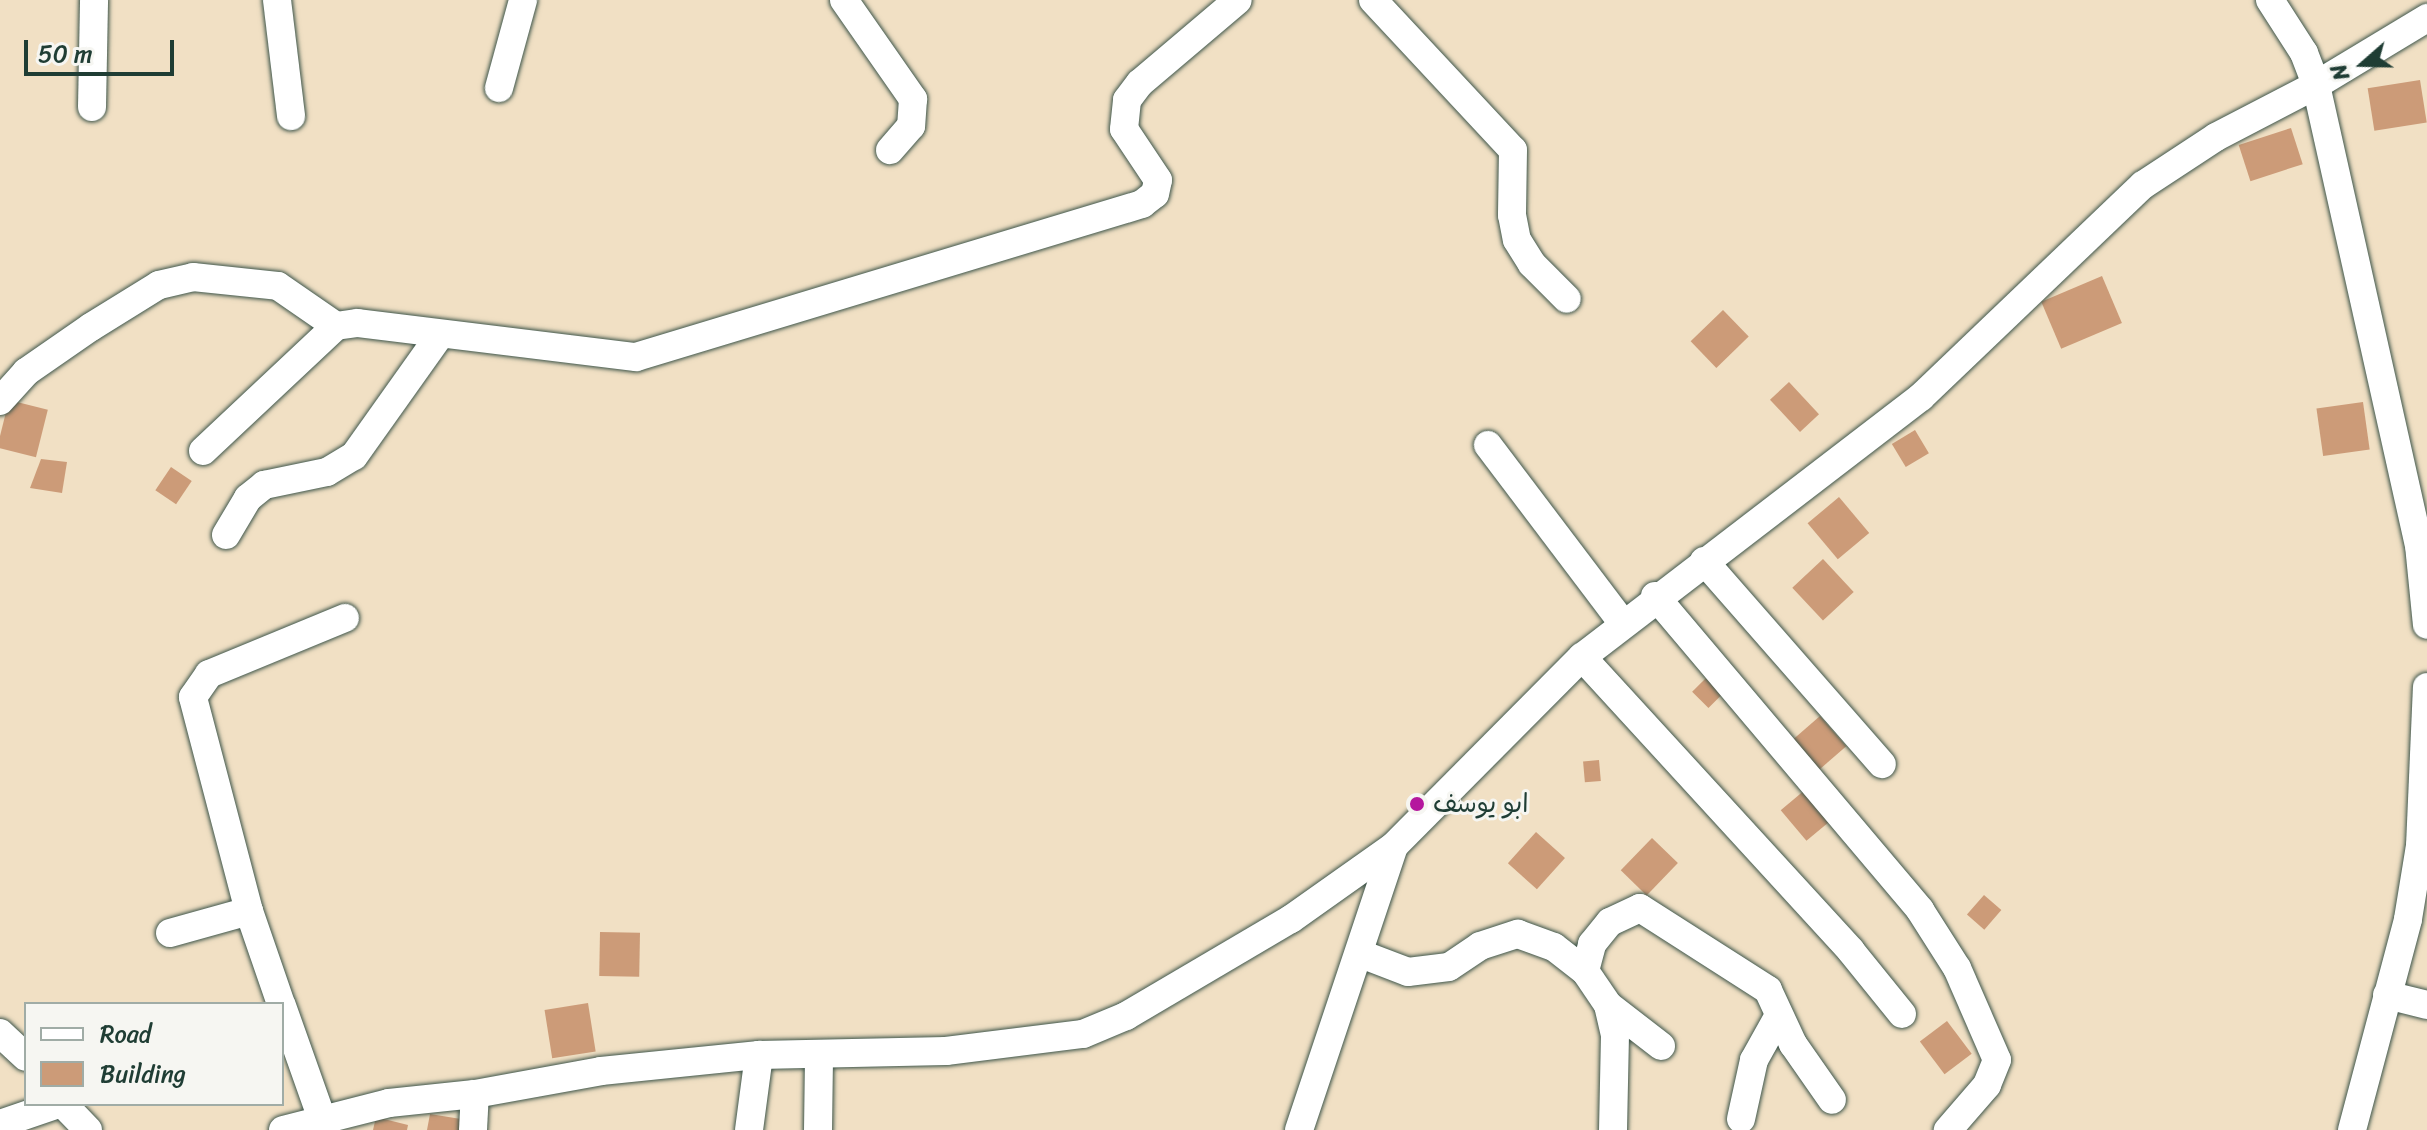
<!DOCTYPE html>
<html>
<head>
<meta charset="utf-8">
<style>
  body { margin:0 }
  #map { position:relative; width:2427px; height:1130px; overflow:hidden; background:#f1e0c4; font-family:Sriracha,"Playpen Sans Arabic",sans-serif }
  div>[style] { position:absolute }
  .building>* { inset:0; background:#cc9b78; transform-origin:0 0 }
  .roads { filter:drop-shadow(0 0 2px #3e554a) drop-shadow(0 0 2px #3e554a) }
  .minor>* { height:28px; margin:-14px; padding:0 14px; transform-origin:14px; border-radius:14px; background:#fff }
  .dots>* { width:22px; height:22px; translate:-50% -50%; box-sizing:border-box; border:4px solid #f6f6f2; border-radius:50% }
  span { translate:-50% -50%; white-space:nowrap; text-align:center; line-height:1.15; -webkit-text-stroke:6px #f6f6f2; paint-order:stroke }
  .poi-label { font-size:26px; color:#1f3d34 }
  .left { translate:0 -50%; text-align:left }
  .legend { position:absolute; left:24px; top:1002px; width:260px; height:104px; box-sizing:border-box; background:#f6f6f2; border:2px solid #a0aca6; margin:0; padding:10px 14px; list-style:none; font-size:24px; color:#1f3d34 }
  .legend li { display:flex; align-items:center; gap:16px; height:40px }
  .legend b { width:40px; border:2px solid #a0aca6 }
  .north { position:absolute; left:2323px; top:24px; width:80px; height:80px; -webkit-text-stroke:6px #f6f6f2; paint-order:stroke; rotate:250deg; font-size:22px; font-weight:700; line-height:32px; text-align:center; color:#1f3d34 }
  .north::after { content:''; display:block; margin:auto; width:28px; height:36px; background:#1f3d34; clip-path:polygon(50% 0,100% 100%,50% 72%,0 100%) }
  .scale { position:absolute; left:24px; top:40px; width:150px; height:36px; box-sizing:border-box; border:4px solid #1f3d34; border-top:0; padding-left:10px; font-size:24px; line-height:28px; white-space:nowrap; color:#1f3d34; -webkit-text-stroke:6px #f6f6f2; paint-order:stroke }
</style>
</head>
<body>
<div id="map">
  <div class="building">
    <i style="left:2420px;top:80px;width:43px;height:53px;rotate:81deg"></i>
    <i style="left:2291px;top:128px;width:38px;height:55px;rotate:72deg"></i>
    <i style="left:2102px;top:276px;width:51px;height:66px;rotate:67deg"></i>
    <i style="left:1723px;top:310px;width:37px;height:45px;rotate:46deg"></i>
    <i style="left:1789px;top:382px;width:44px;height:26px;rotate:47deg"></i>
    <i style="left:9px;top:400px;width:40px;height:49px;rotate:14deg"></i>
    <i style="left:2363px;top:402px;width:48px;height:47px;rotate:82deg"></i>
    <i style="left:1915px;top:430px;width:27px;height:27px;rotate:59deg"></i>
    <i style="clip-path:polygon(41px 459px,67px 462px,62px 493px,30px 488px)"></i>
    <i style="left:171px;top:467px;width:25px;height:28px;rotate:34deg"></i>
    <i style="left:1839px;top:497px;width:47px;height:41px;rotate:50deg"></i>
    <i style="left:1823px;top:559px;width:45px;height:42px;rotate:47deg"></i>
    <i style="left:1707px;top:677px;width:23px;height:21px;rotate:45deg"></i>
    <i style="left:1820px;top:716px;width:40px;height:43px;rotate:49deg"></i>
    <i style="left:1599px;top:760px;width:21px;height:16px;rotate:85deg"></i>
    <i style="left:1806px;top:789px;width:40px;height:33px;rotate:50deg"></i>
    <i style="left:1536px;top:832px;width:39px;height:42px;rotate:42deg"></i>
    <i style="left:1652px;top:838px;width:36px;height:45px;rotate:44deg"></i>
    <i style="left:1984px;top:895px;width:23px;height:26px;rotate:41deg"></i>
    <i style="left:600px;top:932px;width:40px;height:44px;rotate:1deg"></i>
    <i style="left:588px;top:1003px;width:49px;height:44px;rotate:81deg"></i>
    <i style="left:1947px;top:1021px;width:41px;height:34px;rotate:53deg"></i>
    <i style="clip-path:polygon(430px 1114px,467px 1120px,466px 1130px,427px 1130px)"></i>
    <i style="clip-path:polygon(376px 1117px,408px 1125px,407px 1130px,373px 1130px)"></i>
  </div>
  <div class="roads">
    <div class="minor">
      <i style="left:277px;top:0;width:117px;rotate:83.1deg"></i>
      <i style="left:844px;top:0;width:121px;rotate:55.1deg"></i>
      <i style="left:913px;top:99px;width:27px;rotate:94deg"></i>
      <i style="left:911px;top:126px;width:32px;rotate:131deg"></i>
      <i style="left:1373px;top:0;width:205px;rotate:47deg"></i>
      <i style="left:1513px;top:150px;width:65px;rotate:90.9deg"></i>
      <i style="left:1512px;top:215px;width:25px;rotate:79deg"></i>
      <i style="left:1517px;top:240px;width:28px;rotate:58deg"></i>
      <i style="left:1532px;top:264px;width:49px;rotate:45deg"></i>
      <i style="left:2270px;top:0;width:63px;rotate:57.3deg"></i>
      <i style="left:2304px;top:53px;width:34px;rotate:69deg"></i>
      <i style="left:2316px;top:85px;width:471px;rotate:77.4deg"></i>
      <i style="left:2419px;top:545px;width:80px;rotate:84.3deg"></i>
      <i style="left:499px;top:88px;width:91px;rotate:-74.7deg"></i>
      <i style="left:92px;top:107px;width:107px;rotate:-88.9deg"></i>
      <i style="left:0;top:401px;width:39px;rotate:-48deg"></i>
      <i style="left:26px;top:372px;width:79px;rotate:-34.7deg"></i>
      <i style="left:91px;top:327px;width:80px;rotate:-31.7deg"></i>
      <i style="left:159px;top:285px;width:35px;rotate:-13deg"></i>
      <i style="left:193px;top:277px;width:85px;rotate:6deg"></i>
      <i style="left:278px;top:286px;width:70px;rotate:34.6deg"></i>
      <i style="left:1488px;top:445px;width:222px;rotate:52.9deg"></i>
      <i style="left:203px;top:451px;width:183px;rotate:-43.2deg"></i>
      <i style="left:336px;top:326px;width:22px;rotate:-8deg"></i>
      <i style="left:358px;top:323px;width:280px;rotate:7deg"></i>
      <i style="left:636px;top:357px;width:529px;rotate:-16.82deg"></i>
      <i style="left:1142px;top:204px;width:16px;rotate:-38deg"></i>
      <i style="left:1155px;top:194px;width:14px;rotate:-78deg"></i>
      <i style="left:1158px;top:180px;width:61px;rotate:-123.7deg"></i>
      <i style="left:1124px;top:129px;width:29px;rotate:-84deg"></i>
      <i style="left:1127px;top:100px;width:21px;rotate:-53deg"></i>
      <i style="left:1140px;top:83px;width:128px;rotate:-40.3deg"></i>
      <i style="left:226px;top:535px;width:43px;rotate:-59.3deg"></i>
      <i style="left:248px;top:498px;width:21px;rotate:-39deg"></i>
      <i style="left:264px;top:485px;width:64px;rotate:-11.7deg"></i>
      <i style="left:327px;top:472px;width:31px;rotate:-31deg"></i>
      <i style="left:354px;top:456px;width:148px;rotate:-54.6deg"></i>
      <i style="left:1704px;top:561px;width:270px;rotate:48.8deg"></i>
      <i style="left:1655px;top:596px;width:411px;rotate:49.8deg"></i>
      <i style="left:1920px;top:910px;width:69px;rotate:57.5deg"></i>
      <i style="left:1957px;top:968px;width:100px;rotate:66.5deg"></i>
      <i style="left:1997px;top:1060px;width:27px;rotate:112deg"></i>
      <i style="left:1987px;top:1085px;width:60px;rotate:130.9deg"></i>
      <i style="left:1582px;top:657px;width:398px;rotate:47.5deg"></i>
      <i style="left:1851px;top:951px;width:81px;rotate:51deg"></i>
      <i style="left:170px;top:933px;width:82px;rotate:-15.6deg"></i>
      <i style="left:1361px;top:954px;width:50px;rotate:21deg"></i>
      <i style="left:1408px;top:972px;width:41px;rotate:-7deg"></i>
      <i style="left:1449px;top:967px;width:37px;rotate:-34deg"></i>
      <i style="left:1480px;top:946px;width:40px;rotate:-18deg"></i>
      <i style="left:1518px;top:934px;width:38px;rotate:20deg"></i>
      <i style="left:1554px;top:947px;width:39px;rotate:38deg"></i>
      <i style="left:1585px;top:971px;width:41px;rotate:55.9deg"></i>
      <i style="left:1608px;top:1005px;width:31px;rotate:77deg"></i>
      <i style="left:1615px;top:1035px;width:95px;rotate:91.2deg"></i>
      <i style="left:1585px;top:971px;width:28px;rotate:-75deg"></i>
      <i style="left:1592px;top:944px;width:28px;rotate:-51deg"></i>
      <i style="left:1610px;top:922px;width:33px;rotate:-25deg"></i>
      <i style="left:1640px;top:908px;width:152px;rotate:32.6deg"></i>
      <i style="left:1768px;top:990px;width:60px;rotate:65.2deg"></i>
      <i style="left:1793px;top:1044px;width:68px;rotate:55.1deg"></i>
      <i style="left:2387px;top:995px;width:41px;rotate:14deg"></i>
      <i style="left:281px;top:1004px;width:98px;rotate:-109deg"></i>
      <i style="left:249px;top:911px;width:221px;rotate:-104.7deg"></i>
      <i style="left:193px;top:697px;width:28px;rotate:-55deg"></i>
      <i style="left:209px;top:674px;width:147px;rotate:-22.4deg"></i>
      <i style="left:1608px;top:1005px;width:67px;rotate:37.7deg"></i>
      <i style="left:282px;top:1006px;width:117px;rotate:70.5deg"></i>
      <i style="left:0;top:1033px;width:35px;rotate:43deg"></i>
      <i style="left:63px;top:1104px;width:36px;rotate:46deg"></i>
      <i style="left:1741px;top:1119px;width:60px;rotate:-77.6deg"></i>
      <i style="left:1754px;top:1060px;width:51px;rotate:-60.9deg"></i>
      <i style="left:0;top:1124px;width:61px;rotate:-19deg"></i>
      <i style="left:283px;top:1130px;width:109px;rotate:-14.3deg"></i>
      <i style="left:389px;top:1103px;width:86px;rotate:-6deg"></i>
      <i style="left:475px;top:1094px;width:128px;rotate:-10.3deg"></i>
      <i style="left:601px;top:1071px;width:159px;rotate:-5.8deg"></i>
      <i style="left:759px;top:1055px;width:187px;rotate:-1.2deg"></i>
      <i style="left:946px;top:1051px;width:138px;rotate:-7.1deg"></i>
      <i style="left:1083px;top:1034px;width:47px;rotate:-22.7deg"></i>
      <i style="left:1126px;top:1016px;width:191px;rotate:-30.5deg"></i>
      <i style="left:1291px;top:919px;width:126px;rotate:-35.3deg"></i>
      <i style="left:473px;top:1130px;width:36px;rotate:-87deg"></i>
      <i style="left:749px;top:1130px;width:76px;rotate:-82.4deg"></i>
      <i style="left:818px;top:1130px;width:76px;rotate:-89.2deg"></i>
      <i style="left:1299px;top:1130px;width:299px;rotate:-71.5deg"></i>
      <i style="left:1394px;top:846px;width:267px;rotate:-45.2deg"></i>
      <i style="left:1582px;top:657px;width:427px;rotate:-37.5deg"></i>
      <i style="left:1921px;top:397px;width:307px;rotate:-43.7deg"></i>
      <i style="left:2143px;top:185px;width:87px;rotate:-33.3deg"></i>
      <i style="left:2216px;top:137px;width:113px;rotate:-27.5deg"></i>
      <i style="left:2316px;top:85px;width:130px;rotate:-31.1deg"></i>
      <i style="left:2352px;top:1130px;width:218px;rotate:-75.1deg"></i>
      <i style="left:2408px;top:919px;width:74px;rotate:-80.7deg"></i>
      <i style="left:2420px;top:846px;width:159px;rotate:-87.5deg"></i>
    </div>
  </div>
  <div class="dots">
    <i style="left:1417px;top:804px;background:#b5179e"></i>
  </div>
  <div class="poi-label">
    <span class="left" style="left:1433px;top:804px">ابو يوسف</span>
  </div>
  <ul class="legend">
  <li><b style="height:10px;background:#fff"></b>Road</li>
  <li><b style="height:22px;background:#cc9b78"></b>Building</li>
  </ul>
  <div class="north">N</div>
  <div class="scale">50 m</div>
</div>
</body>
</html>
